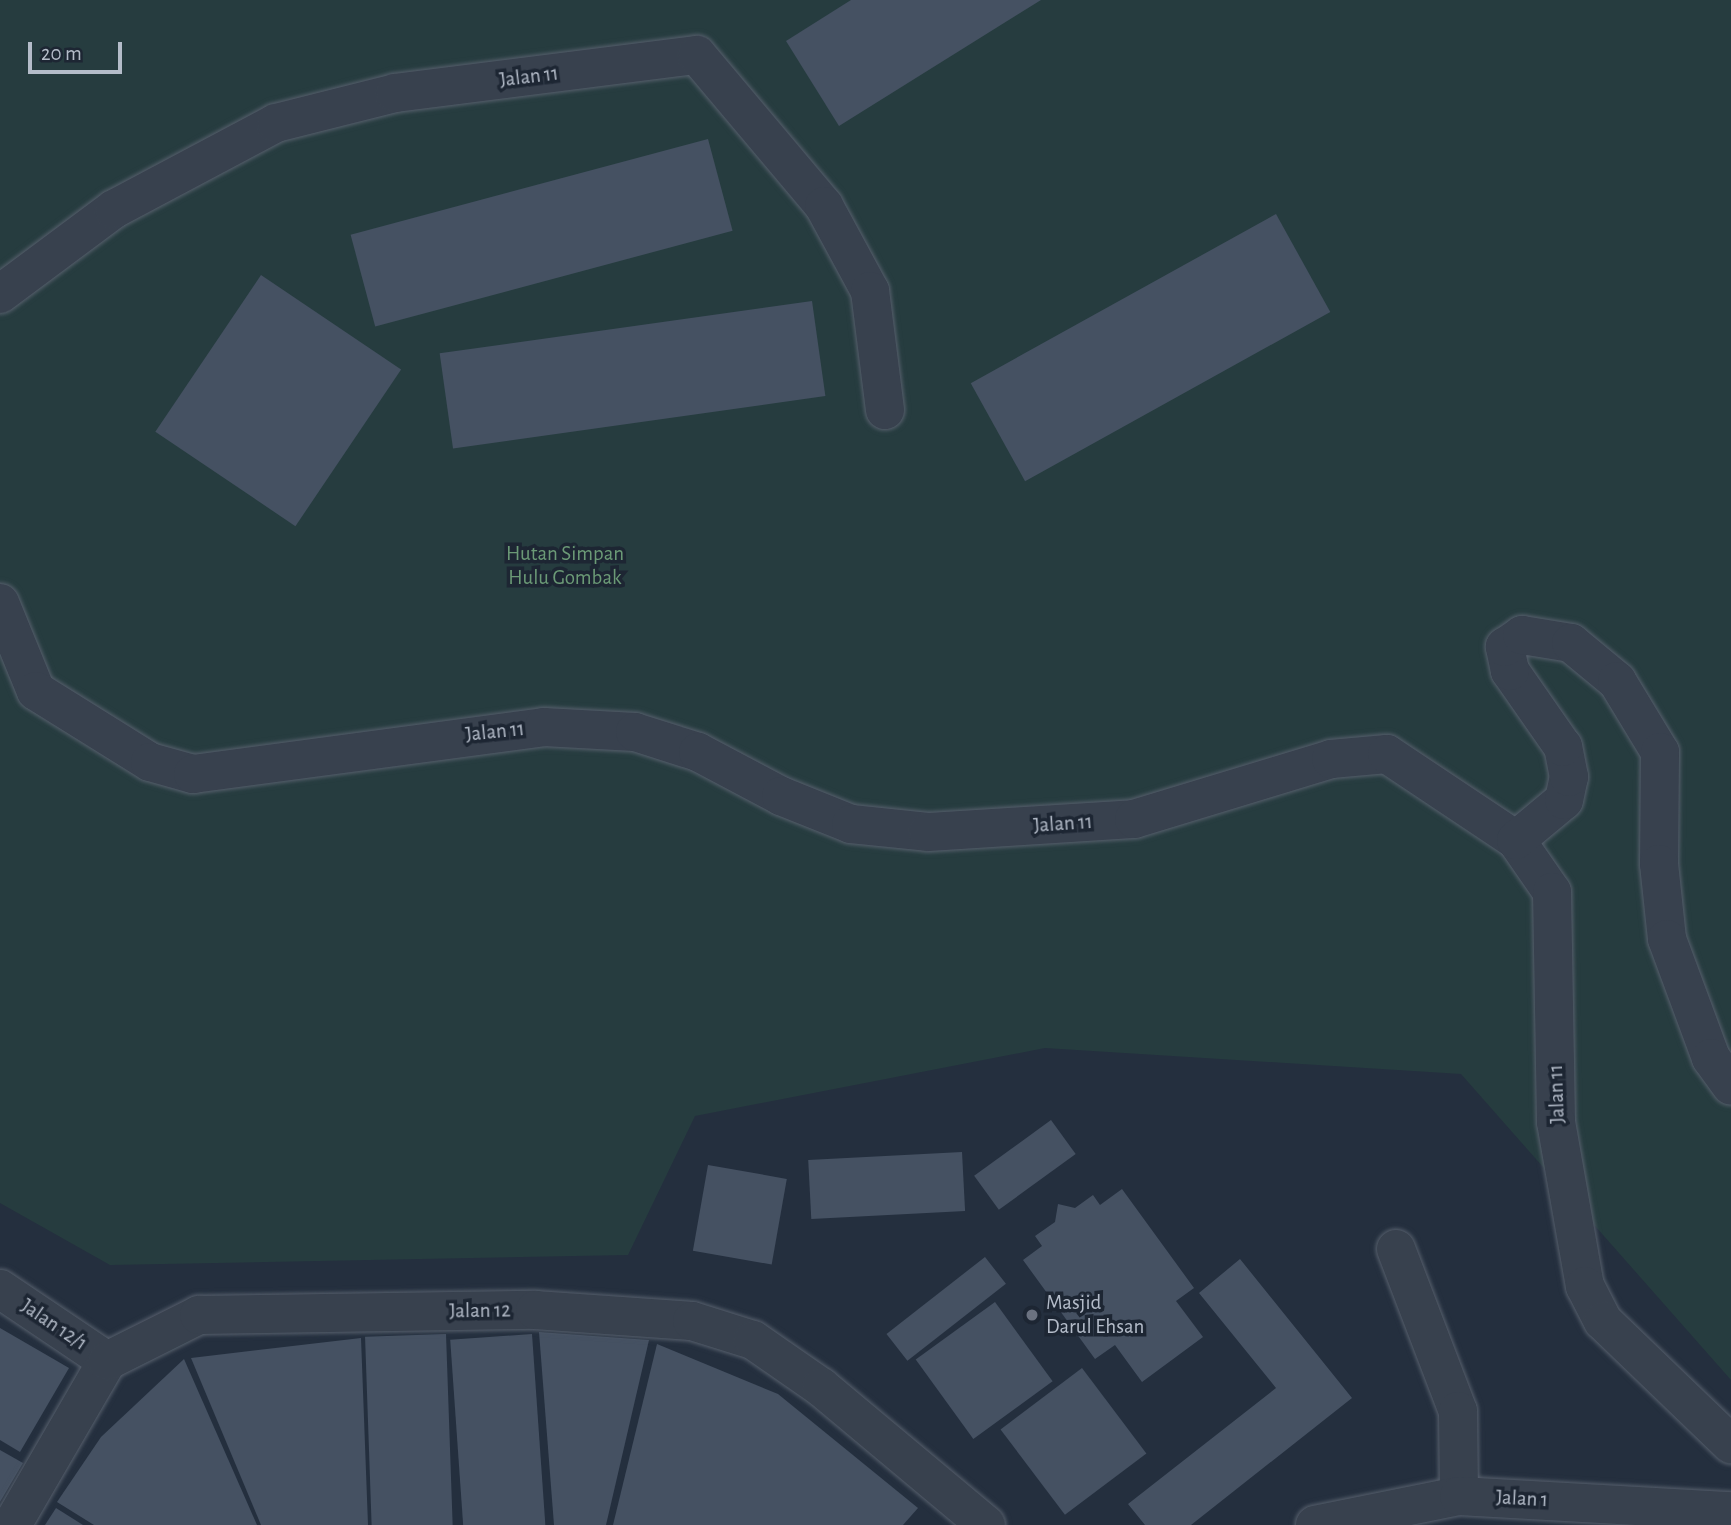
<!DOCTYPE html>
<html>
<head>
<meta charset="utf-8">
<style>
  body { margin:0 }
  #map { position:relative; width:1731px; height:1525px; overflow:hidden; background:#242f3e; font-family:"Alegreya Sans",sans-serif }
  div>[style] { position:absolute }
  .green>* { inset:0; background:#263c3f }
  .building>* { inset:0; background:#455162; transform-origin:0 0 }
  .roads { filter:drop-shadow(0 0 2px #565f6c) drop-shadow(0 0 2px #565f6c) }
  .minor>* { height:38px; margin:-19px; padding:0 19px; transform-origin:19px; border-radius:19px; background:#38414e }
  .dots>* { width:19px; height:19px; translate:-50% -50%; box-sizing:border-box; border:4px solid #1d2633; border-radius:50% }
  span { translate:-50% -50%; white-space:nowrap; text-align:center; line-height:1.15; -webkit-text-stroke:7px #1d2633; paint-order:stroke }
  .street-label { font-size:21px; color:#b4bcc9 }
  .park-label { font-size:21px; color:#6b9a76 }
  .poi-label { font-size:21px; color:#b4bcc9 }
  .left { translate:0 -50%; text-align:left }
  .scale { position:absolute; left:28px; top:42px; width:94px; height:32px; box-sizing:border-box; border:4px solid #b4bcc9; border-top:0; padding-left:9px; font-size:21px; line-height:24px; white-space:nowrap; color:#b4bcc9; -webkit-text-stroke:5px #1d2633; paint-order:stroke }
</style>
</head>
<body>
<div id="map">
  <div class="green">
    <i style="clip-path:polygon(0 0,1731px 0,1731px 1380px,1461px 1074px,1045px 1048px,695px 1116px,628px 1255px,110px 1265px,0 1203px)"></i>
  </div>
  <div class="building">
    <i style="clip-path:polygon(851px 0,1041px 0,839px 126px,786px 41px)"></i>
    <i style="left:708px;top:139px;width:95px;height:370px;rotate:75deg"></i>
    <i style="left:1276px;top:214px;width:112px;height:349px;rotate:61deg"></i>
    <i style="left:261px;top:275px;width:169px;height:189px;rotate:34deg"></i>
    <i style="left:812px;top:301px;width:96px;height:376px;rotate:82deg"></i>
    <i style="left:1051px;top:1120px;width:42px;height:95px;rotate:54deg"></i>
    <i style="left:962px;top:1152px;width:59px;height:154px;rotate:87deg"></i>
    <i style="left:708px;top:1165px;width:80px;height:87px;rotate:10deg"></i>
    <i style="clip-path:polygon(1122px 1189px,1194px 1288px,1176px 1301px,1203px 1337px,1142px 1382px,1115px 1345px,1095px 1359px,1023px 1260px,1042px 1246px,1035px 1236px,1055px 1222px,1058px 1204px,1075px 1208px,1093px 1195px,1100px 1205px)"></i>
    <i style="left:985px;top:1257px;width:34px;height:125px;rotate:52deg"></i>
    <i style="clip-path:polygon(1240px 1259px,1352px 1398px,1191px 1525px,1145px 1525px,1128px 1504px,1276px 1388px,1199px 1293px)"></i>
    <i style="left:995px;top:1302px;width:98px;height:98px;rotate:54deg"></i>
    <i style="clip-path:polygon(0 1328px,69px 1368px,20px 1452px,0 1440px)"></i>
    <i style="clip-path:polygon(539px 1332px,649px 1340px,606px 1525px,554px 1525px)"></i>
    <i style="left:446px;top:1334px;width:191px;height:81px;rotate:88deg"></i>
    <i style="left:532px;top:1334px;width:192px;height:82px;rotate:86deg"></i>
    <i style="clip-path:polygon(361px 1338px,368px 1525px,261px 1525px,191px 1358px)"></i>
    <i style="clip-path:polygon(657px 1344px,778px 1394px,918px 1508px,903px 1525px,613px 1525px)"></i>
    <i style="clip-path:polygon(184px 1359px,257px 1525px,94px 1525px,57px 1502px,101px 1437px)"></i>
    <i style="left:1082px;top:1368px;width:107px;height:102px;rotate:53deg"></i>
    <i style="clip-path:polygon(0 1450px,23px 1463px,0 1502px)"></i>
    <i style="clip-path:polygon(56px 1508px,83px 1525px,45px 1525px)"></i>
  </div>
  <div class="roads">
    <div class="minor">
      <i style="left:0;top:294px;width:142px;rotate:-36.7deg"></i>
      <i style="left:114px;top:209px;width:183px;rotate:-28deg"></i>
      <i style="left:276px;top:123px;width:123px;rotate:-14.1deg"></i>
      <i style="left:395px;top:93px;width:304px;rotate:-7.2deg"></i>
      <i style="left:697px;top:55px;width:197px;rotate:49.9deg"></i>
      <i style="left:824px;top:206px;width:97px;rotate:61.6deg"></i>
      <i style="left:870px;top:291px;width:120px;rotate:82.8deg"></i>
      <i style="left:0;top:603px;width:95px;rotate:67.8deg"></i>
      <i style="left:36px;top:691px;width:134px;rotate:31.9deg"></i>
      <i style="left:150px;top:762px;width:45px;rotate:15.6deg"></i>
      <i style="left:193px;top:774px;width:354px;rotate:-7.6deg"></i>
      <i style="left:544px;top:727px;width:91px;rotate:3.1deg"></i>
      <i style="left:635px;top:732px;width:66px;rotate:17.6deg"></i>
      <i style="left:698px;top:752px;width:94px;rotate:27.9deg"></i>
      <i style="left:781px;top:796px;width:75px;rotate:21.8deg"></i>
      <i style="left:851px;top:824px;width:77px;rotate:5.9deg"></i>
      <i style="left:928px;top:832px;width:206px;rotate:-3.6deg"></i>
      <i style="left:1134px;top:819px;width:206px;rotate:-16.9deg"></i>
      <i style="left:1331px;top:759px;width:56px;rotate:-5.1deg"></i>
      <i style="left:1387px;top:754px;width:155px;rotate:33.7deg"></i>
      <i style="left:1516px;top:840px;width:63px;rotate:55.3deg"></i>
      <i style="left:1552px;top:892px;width:230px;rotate:89deg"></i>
      <i style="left:1556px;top:1122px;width:167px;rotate:80deg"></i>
      <i style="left:1585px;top:1286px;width:39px;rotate:63deg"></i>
      <i style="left:1603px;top:1321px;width:178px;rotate:43.9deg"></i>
      <i style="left:1516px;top:840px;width:62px;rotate:-39.8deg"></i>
      <i style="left:1564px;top:800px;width:24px;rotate:-78deg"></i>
      <i style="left:1569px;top:777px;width:31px;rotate:-101deg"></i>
      <i style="left:1563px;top:747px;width:93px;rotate:-124.9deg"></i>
      <i style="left:1510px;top:671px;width:25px;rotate:-102deg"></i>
      <i style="left:1505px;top:647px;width:21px;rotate:-35deg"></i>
      <i style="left:1522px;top:635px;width:50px;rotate:9.3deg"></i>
      <i style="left:1571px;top:643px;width:60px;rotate:39.6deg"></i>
      <i style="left:1617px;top:681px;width:83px;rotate:58.8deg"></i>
      <i style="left:1660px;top:752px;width:112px;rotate:90.5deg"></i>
      <i style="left:1659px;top:864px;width:75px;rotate:83.9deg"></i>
      <i style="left:1667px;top:939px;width:127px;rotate:69.7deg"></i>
      <i style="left:1711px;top:1058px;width:34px;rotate:54deg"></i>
      <i style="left:1396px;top:1249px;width:173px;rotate:69.1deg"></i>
      <i style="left:1458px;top:1411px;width:85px;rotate:89.3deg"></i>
      <i style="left:0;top:1289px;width:129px;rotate:33.9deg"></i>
      <i style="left:12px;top:1525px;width:190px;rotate:-59.9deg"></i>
      <i style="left:107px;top:1361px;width:103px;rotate:-26.6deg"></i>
      <i style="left:199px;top:1315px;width:336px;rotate:-0.9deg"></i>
      <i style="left:535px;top:1310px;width:157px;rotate:4deg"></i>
      <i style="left:692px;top:1321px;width:64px;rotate:17.3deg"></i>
      <i style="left:753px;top:1340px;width:83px;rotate:34.7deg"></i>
      <i style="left:821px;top:1387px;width:215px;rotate:39.9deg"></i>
      <i style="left:1315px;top:1525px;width:147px;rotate:-11.4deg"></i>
      <i style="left:1459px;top:1496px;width:272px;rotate:3.2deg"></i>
    </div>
  </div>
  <div class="dots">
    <i style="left:1032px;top:1315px;background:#6b7280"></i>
  </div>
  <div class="street-label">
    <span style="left:529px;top:77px;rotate:-7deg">Jalan 11</span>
    <span style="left:495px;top:732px;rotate:-6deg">Jalan 11</span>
    <span style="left:1063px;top:824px;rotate:-4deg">Jalan 11</span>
    <span style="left:1557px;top:1094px;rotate:-92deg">Jalan 11</span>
    <span style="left:480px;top:1311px;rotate:-1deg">Jalan 12</span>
    <span style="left:54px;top:1325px;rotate:34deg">Jalan 12/1</span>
    <span style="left:1522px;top:1499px;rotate:3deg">Jalan 1</span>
  </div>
  <div class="park-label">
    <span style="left:565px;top:566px">Hutan Simpan<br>Hulu Gombak</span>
  </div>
  <div class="poi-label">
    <span class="left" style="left:1046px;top:1315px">Masjid<br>Darul Ehsan</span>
  </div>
  <div class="scale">20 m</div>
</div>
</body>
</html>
